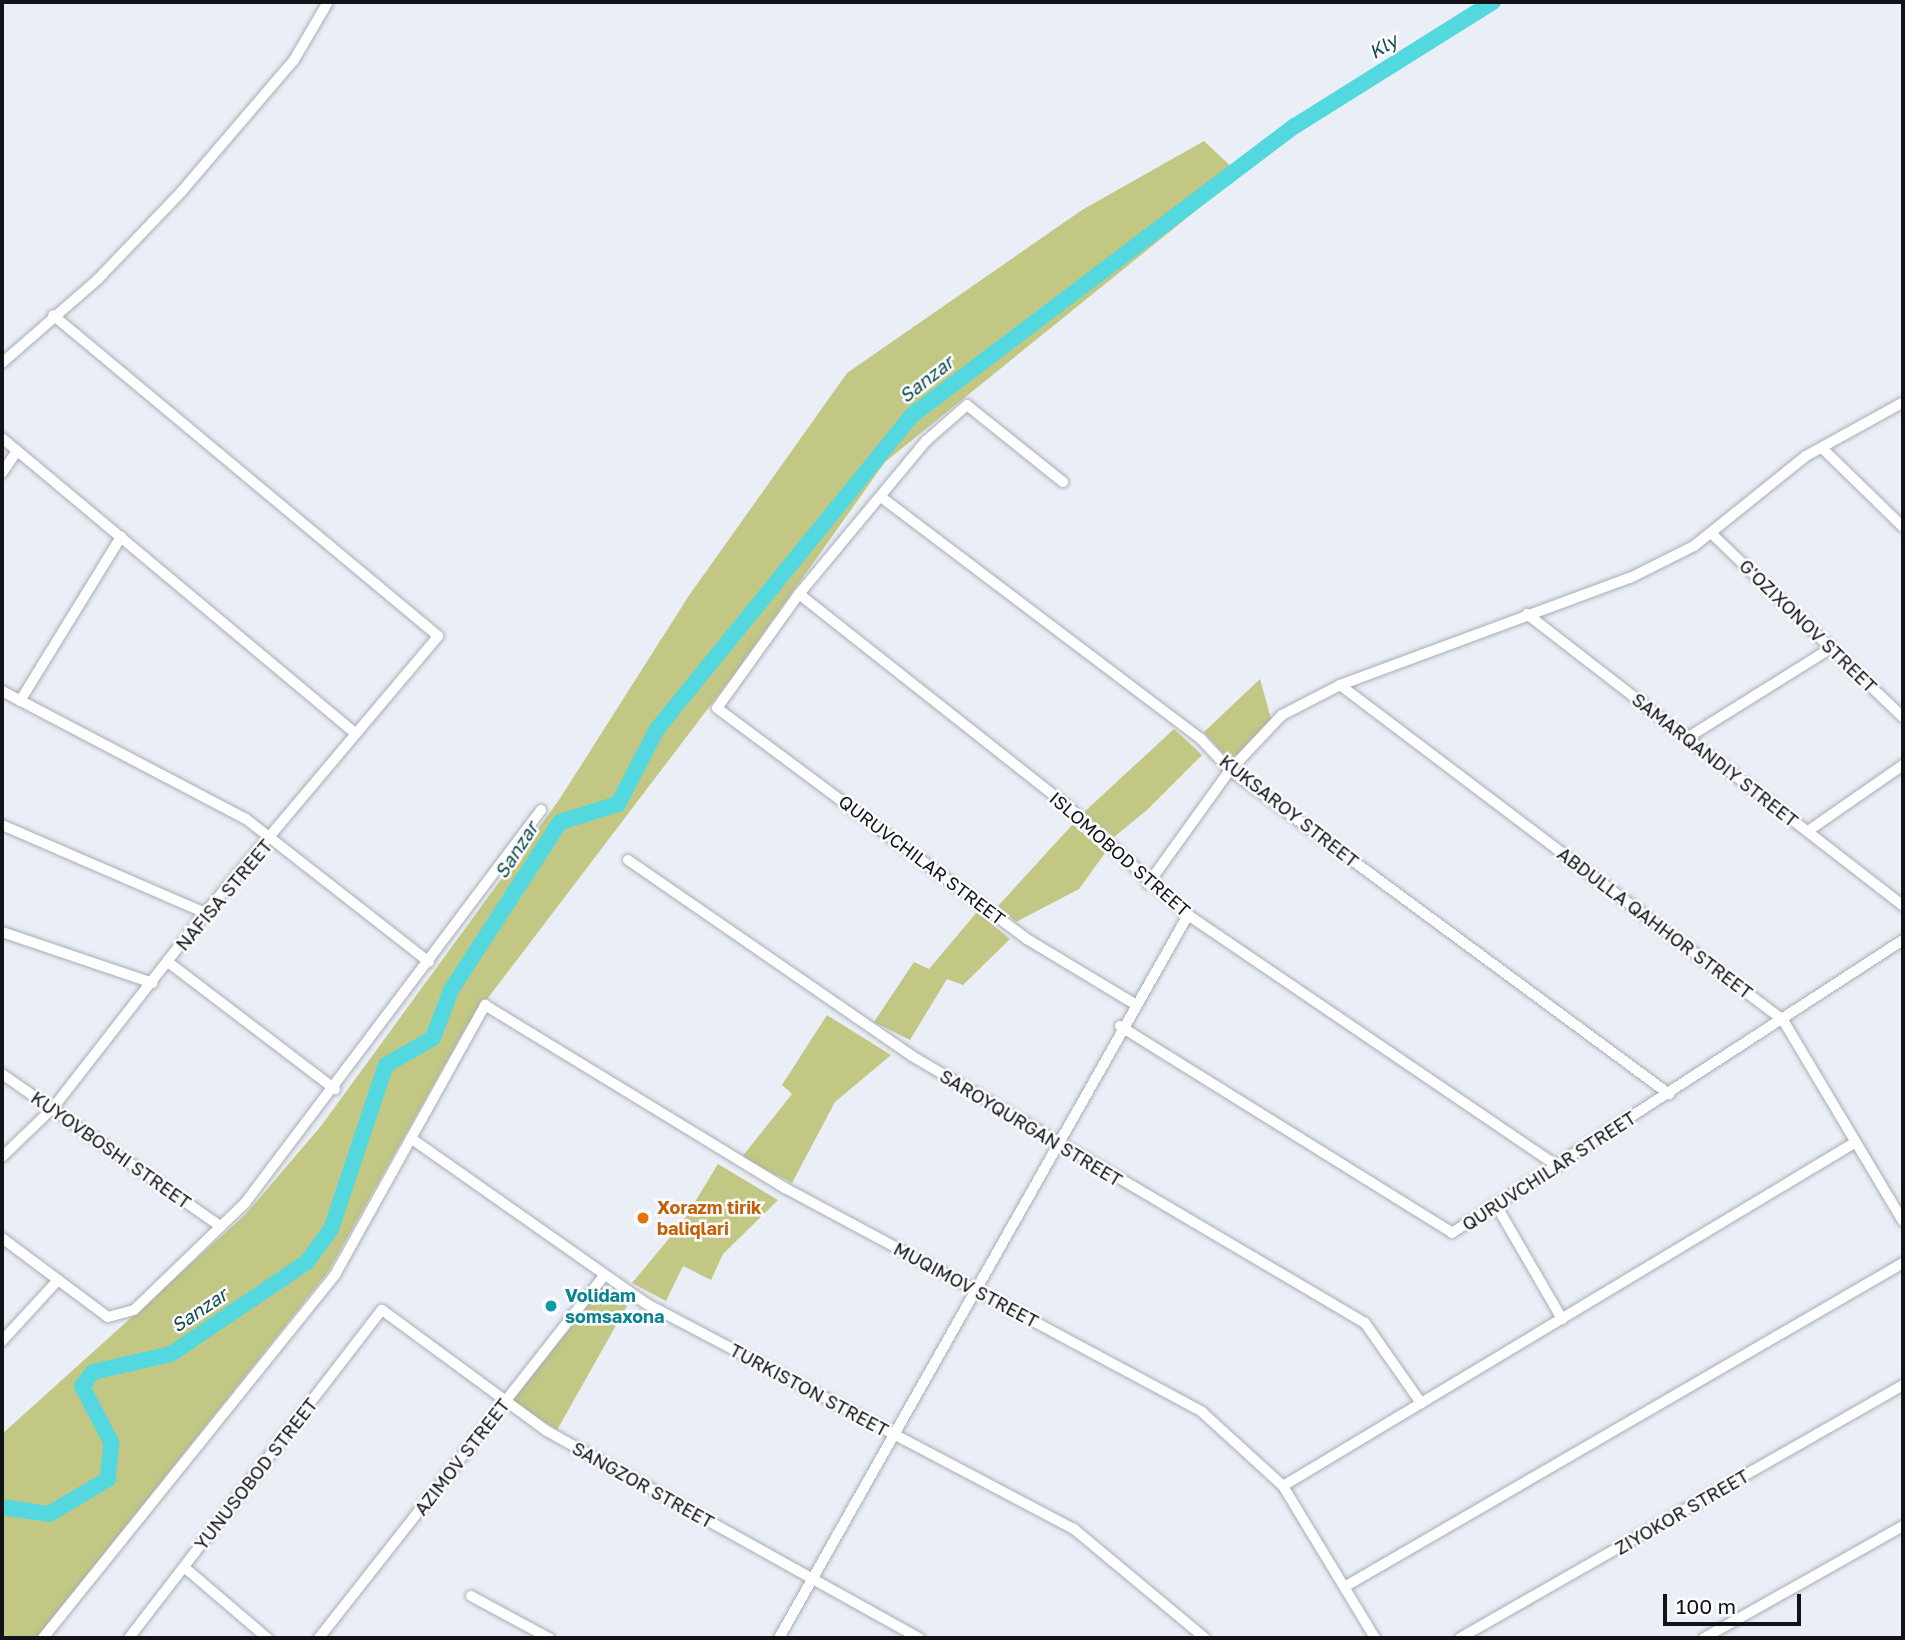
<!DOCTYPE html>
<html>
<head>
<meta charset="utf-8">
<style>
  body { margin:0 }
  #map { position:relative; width:1905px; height:1640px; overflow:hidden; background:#eaeff7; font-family:"Golos Text",sans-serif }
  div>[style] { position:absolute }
  .green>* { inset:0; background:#c3c784 }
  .river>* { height:16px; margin:-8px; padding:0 8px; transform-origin:8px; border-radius:8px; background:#53d8df }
  .roads { filter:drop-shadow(0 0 2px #a8aeb5) drop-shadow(0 0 2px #a8aeb5) }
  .minor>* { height:10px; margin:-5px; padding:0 5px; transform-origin:5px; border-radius:5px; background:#fff }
  .dots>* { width:19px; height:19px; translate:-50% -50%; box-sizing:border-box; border:4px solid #fbfcfe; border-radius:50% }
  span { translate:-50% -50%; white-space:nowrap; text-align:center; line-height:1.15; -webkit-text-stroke:5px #fbfcfe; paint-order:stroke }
  .street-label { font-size:18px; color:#111316 }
  .food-label { font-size:18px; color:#c56008; font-weight:700 }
  .left { translate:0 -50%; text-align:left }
  .culture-label { font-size:18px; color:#0d838f; font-weight:700 }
  .water-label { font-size:19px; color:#114c4f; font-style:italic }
  .frame { position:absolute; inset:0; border:4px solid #111316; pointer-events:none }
  .scale { position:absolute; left:1663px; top:1594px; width:138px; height:32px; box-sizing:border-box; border:4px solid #111316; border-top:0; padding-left:9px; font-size:21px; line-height:24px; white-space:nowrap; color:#111316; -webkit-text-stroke:5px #fbfcfe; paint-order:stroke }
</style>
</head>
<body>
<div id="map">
  <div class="green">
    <i style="clip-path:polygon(1204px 141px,1240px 175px,885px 462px,735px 673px,466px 1027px,328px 1272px,37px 1638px,2px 1638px,2px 1434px,245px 1215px,321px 1126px,559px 800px,688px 597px,847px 373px,1082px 210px)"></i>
    <i style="clip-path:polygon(1260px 679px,1272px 722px,1232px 763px,1204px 732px)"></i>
    <i style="clip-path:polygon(1174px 729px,1202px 755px,1147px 810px,1114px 837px,1083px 813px)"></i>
    <i style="clip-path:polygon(1073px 824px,1105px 853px,1079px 889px,1016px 922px,998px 906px)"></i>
    <i style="clip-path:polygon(977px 912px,1010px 939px,963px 985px,947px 979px,910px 1040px,874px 1022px,914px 962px,929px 969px)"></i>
    <i style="clip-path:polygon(827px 1015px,891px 1055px,835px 1102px,792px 1183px,742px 1157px,792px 1094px,782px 1085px)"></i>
    <i style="clip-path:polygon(718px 1164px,778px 1200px,723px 1254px,711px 1280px,683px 1266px,666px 1301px,632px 1283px,682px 1223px)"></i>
    <i style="clip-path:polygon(602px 1287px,627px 1306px,557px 1430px,512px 1401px)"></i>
  </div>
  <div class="river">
    <i style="left:2px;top:1507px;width:48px;rotate:8.5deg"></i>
    <i style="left:49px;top:1514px;width:69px;rotate:-30.7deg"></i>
    <i style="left:108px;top:1479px;width:37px;rotate:-85deg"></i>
    <i style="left:111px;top:1442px;width:63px;rotate:-117.4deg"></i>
    <i style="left:82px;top:1386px;width:18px;rotate:-52deg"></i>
    <i style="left:93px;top:1372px;width:80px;rotate:-13deg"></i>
    <i style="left:171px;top:1354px;width:164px;rotate:-34.1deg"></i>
    <i style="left:307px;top:1262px;width:41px;rotate:-54deg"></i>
    <i style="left:331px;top:1229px;width:173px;rotate:-71.5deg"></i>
    <i style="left:386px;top:1065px;width:54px;rotate:-29.9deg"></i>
    <i style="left:433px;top:1038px;width:51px;rotate:-69.4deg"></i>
    <i style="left:451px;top:990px;width:200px;rotate:-57deg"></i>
    <i style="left:560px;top:822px;width:61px;rotate:-17.2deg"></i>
    <i style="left:618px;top:804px;width:85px;rotate:-62.5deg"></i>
    <i style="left:657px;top:729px;width:403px;rotate:-50.9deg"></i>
    <i style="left:911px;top:416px;width:481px;rotate:-37.1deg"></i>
    <i style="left:1295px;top:126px;width:234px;rotate:-32.1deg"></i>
  </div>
  <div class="roads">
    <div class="minor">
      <i style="left:2px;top:363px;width:128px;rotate:-41.2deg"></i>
      <i style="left:98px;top:279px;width:122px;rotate:-46.3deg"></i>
      <i style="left:182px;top:191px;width:172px;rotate:-49.5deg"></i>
      <i style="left:294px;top:60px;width:67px;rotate:-59.6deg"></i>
      <i style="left:2px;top:438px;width:461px;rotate:39.9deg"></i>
      <i style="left:1822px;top:448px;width:113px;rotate:44.3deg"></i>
      <i style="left:2px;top:473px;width:27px;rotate:-56deg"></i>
      <i style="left:1063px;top:482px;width:123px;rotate:-141.3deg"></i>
      <i style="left:967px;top:405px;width:55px;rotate:138.7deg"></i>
      <i style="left:926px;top:441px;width:199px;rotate:129.7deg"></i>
      <i style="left:799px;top:594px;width:140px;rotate:125.7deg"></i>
      <i style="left:717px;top:708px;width:387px;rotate:36.7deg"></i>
      <i style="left:1027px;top:939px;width:124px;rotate:31.1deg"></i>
      <i style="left:881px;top:497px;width:401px;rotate:37.1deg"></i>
      <i style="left:1201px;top:739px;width:42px;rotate:46.9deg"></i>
      <i style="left:1230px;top:770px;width:546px;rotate:36.43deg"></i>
      <i style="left:1713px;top:535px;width:263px;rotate:43.8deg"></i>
      <i style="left:799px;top:594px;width:339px;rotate:38.3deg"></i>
      <i style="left:1065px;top:804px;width:166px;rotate:42.1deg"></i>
      <i style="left:1188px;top:915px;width:447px;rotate:34.2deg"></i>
      <i style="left:1527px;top:614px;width:476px;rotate:37.8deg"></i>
      <i style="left:1340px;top:685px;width:555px;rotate:37.1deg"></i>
      <i style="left:1783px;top:1020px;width:234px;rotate:59.2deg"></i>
      <i style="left:2px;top:691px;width:276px;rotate:27.7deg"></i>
      <i style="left:246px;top:819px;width:232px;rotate:38deg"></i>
      <i style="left:20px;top:701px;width:193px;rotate:-58.4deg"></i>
      <i style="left:1687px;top:738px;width:170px;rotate:-32deg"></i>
      <i style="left:2px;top:825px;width:221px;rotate:23.4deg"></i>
      <i style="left:1808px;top:831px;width:116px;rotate:-34.8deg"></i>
      <i style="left:628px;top:860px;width:345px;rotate:34.6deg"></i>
      <i style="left:912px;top:1056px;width:526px;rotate:30.52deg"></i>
      <i style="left:1365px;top:1323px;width:98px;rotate:55deg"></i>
      <i style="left:1148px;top:884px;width:140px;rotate:-54.3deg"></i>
      <i style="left:1230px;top:770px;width:76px;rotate:-46.6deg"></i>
      <i style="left:1282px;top:715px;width:65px;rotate:-27.3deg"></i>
      <i style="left:1340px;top:685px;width:309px;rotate:-20.3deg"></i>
      <i style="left:1630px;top:578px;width:72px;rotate:-26.6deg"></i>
      <i style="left:1694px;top:546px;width:144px;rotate:-38.8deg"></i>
      <i style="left:1806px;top:456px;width:110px;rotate:-28.9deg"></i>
      <i style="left:2px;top:932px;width:159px;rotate:18.7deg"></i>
      <i style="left:168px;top:962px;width:210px;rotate:37.3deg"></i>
      <i style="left:1120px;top:1026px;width:391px;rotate:31.9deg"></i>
      <i style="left:1452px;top:1233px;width:538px;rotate:-33.01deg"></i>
      <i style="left:2px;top:1074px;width:266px;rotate:34.9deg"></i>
      <i style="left:412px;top:1139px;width:287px;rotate:35.1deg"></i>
      <i style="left:647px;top:1304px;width:483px;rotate:27.8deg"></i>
      <i style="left:1074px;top:1529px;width:170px;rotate:39.8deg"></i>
      <i style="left:2px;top:1157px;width:71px;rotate:-43.9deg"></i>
      <i style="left:53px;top:1108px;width:247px;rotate:-52.1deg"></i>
      <i style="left:205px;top:913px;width:362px;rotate:-49.9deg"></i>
      <i style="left:438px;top:636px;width:501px;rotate:-140.18deg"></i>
      <i style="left:1496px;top:1205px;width:132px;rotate:59.9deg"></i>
      <i style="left:2px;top:1238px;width:132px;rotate:36.7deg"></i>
      <i style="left:108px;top:1317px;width:27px;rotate:-15deg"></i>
      <i style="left:134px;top:1310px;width:154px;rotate:-43.9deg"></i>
      <i style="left:245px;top:1203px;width:492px;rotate:-53deg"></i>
      <i style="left:2px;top:1341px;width:83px;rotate:-47.4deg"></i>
      <i style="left:1283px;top:1486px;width:668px;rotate:-30.98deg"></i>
      <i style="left:184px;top:1567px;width:109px;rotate:40.5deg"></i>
      <i style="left:1346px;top:1586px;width:644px;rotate:-30.11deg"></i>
      <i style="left:471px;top:1596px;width:89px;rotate:28.3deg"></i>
      <i style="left:43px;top:1638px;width:468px;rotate:-51.2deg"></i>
      <i style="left:336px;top:1273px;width:307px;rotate:-60.9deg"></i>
      <i style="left:485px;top:1005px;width:351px;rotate:31.4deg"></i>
      <i style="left:785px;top:1188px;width:473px;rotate:28.2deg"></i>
      <i style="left:1202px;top:1412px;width:110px;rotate:42.4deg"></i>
      <i style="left:1283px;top:1486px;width:178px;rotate:58.8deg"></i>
      <i style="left:129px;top:1638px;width:414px;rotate:-52.4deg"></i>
      <i style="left:382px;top:1310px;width:205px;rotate:36.3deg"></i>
      <i style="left:547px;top:1431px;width:426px;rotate:29.1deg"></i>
      <i style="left:319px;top:1638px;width:462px;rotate:-51.8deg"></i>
      <i style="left:779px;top:1638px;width:831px;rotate:-60.5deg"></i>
      <i style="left:1460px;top:1638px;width:510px;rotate:-29.73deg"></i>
      <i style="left:1704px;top:1638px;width:228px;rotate:-29.4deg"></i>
    </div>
  </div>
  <div class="dots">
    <i style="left:643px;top:1218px;background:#e8710a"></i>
    <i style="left:551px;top:1306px;background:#0f9aa8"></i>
  </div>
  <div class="street-label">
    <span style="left:1808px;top:626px;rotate:44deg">G'OZIXONOV STREET</span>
    <span style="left:1715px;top:760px;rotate:38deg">SAMARQANDIY STREET</span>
    <span style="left:1289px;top:811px;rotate:38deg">KUKSAROY STREET</span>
    <span style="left:1120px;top:854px;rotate:41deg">ISLOMOBOD STREET</span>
    <span style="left:922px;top:860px;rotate:37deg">QURUVCHILAR STREET</span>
    <span style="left:224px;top:895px;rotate:-50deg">NAFISA STREET</span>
    <span style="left:1655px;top:923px;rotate:37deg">ABDULLA QAHHOR STREET</span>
    <span style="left:1031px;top:1128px;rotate:31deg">SAROYQURGAN STREET</span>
    <span style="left:111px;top:1150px;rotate:35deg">KUYOVBOSHI STREET</span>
    <span style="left:1549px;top:1171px;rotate:-33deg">QURUVCHILAR STREET</span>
    <span style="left:966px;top:1285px;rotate:28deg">MUQIMOV STREET</span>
    <span style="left:809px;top:1390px;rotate:28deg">TURKISTON STREET</span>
    <span style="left:462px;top:1457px;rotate:-52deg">AZIMOV STREET</span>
    <span style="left:256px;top:1474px;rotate:-52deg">YUNUSOBOD STREET</span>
    <span style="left:643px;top:1485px;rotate:29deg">SANGZOR STREET</span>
    <span style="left:1682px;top:1512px;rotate:-30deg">ZIYOKOR STREET</span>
  </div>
  <div class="food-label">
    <span class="left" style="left:657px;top:1218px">Xorazm tirik<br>baliqlari</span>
  </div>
  <div class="culture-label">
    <span class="left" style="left:565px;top:1306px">Volidam<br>somsaxona</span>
  </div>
  <div class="water-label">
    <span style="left:1383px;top:46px;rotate:-32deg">Kly</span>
    <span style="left:926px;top:379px;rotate:-38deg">Sanzar</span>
    <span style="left:516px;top:850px;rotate:-57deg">Sanzar</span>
    <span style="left:199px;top:1310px;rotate:-34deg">Sanzar</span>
  </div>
  <div class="frame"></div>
  <div class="scale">100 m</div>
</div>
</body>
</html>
